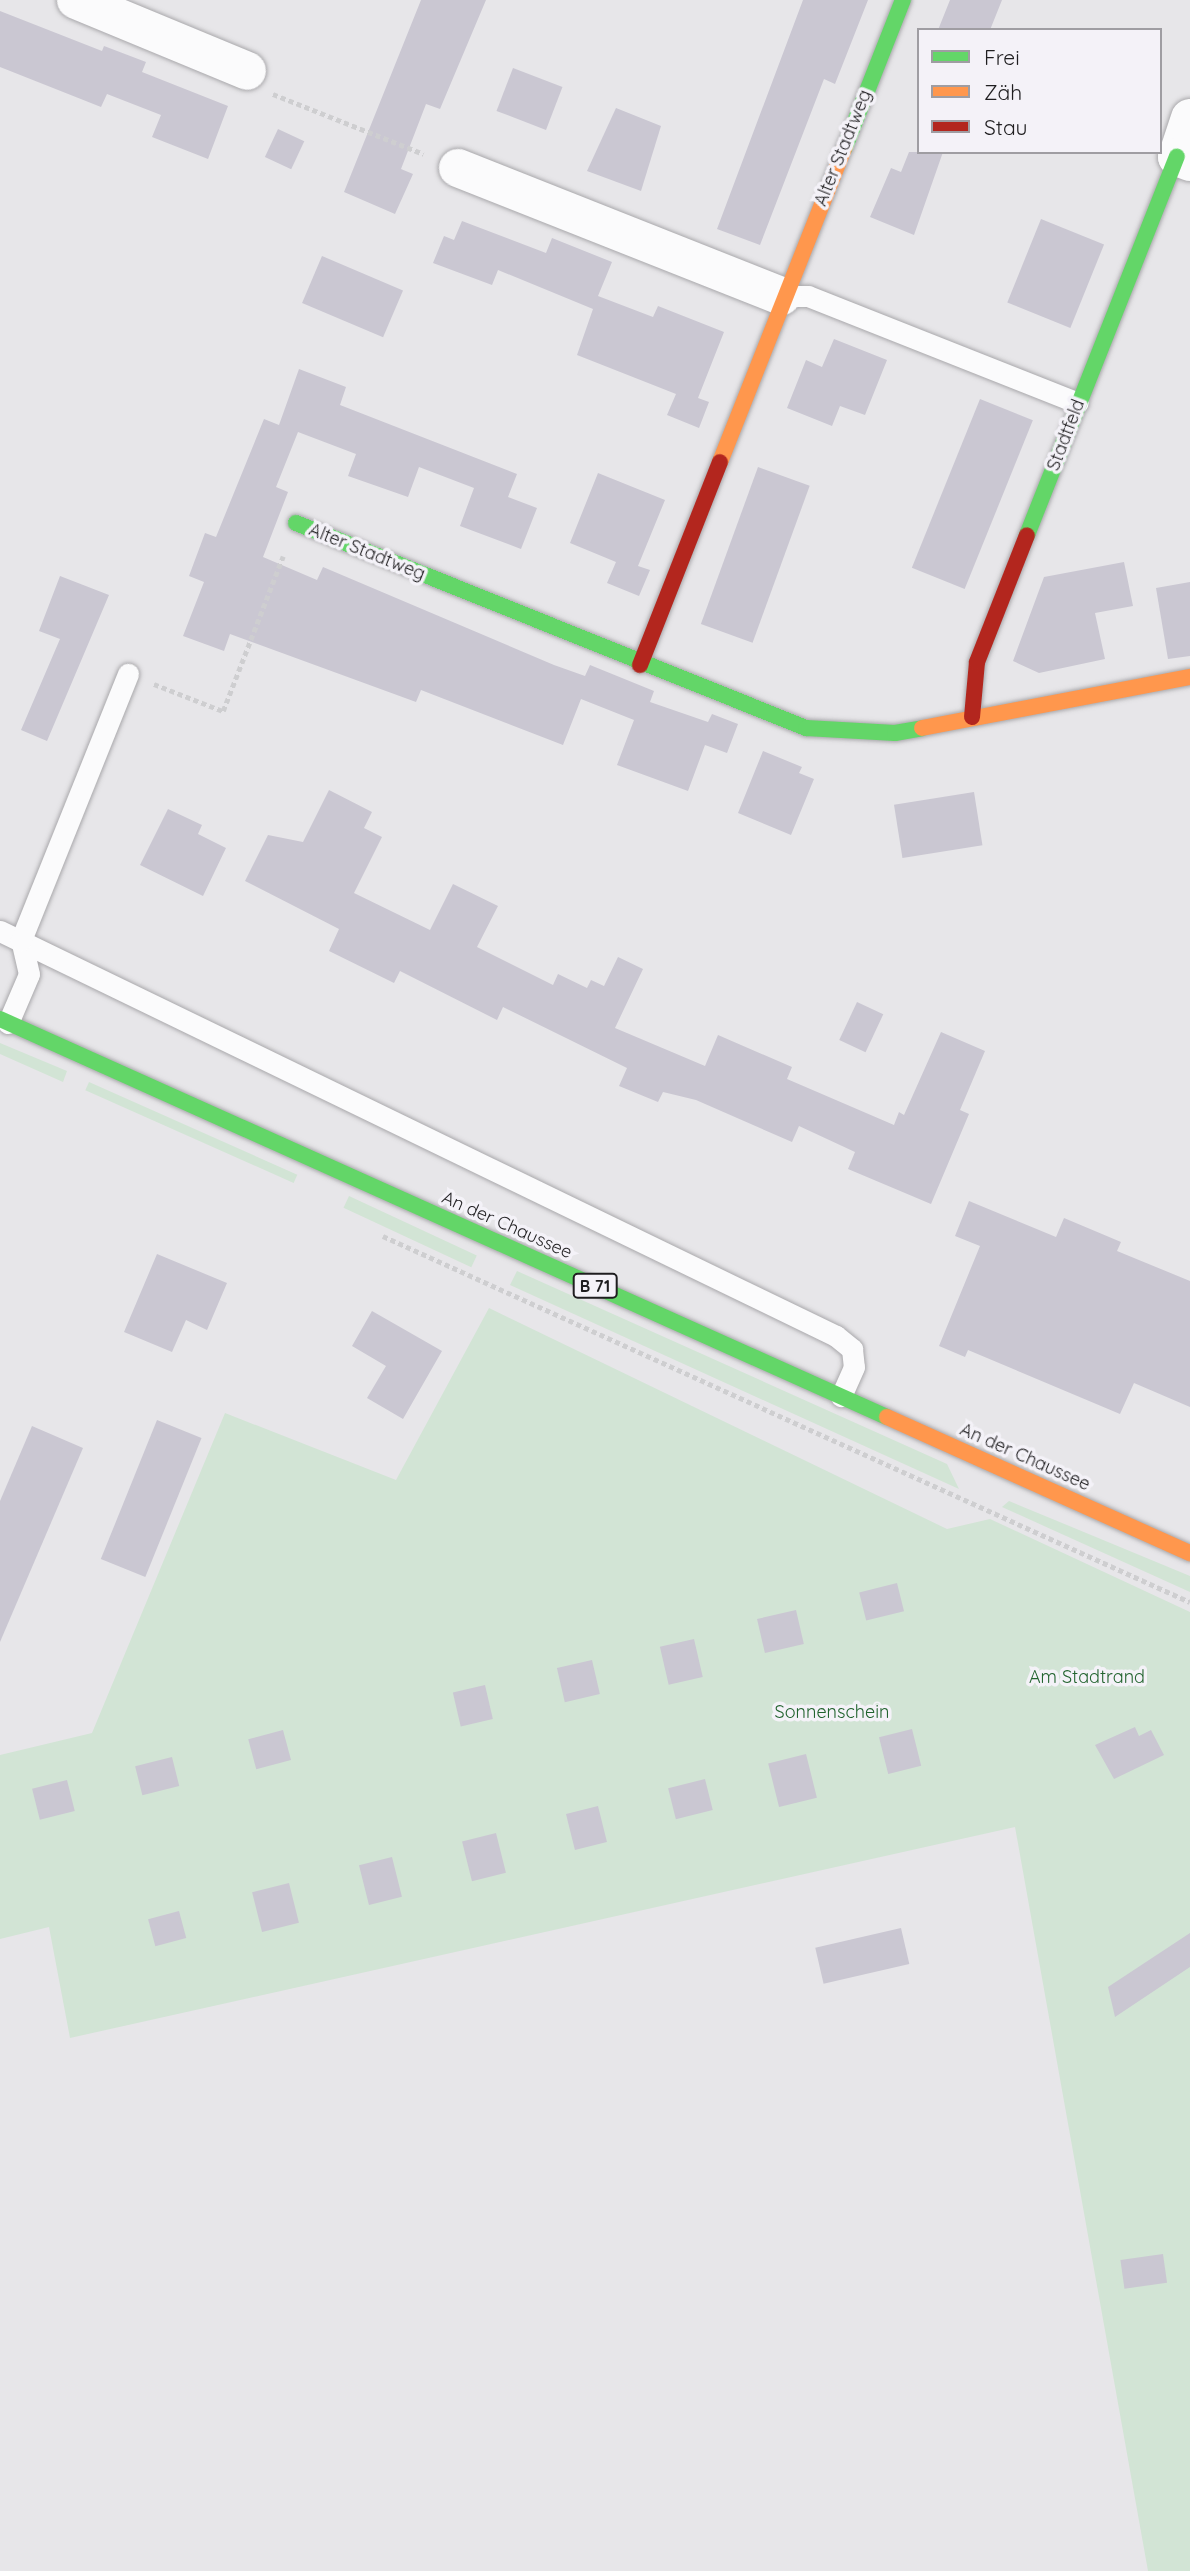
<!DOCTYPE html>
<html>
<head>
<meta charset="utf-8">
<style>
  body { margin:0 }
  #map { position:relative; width:1190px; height:2571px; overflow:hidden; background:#e7e6e9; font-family:Quicksand,sans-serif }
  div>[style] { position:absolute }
  .green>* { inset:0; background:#d2e4d5; transform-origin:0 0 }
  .building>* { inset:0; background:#cac7d2; transform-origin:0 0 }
  .path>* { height:4.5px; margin-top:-2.25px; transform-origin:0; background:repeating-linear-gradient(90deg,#ceced0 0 5px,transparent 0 8.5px) }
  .roads { filter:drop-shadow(0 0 2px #a9a8ab) drop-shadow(0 0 2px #a9a8ab) }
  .lane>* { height:21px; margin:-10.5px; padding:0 10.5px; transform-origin:10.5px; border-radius:10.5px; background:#fbfbfc }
  .street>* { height:38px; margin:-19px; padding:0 19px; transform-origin:19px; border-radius:19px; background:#fbfbfc }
  .fast>* { height:16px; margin:-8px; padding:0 8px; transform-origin:8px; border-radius:8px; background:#63d668 }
  .slow>* { height:16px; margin:-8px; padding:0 8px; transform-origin:8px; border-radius:8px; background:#ff974d }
  .jam>* { height:16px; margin:-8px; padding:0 8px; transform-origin:8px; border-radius:8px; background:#b3261e }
  span { translate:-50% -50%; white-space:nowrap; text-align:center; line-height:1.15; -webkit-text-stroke:7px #f4f2f8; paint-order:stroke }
  .shield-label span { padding:2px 5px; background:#f4f2f8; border:2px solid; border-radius:5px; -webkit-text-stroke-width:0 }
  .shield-label { font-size:16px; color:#1f1e20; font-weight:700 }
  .street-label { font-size:18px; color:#1f1e20 }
  .park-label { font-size:18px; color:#21632e }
  .legend { position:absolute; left:917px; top:28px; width:245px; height:126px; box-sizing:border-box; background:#f4f2f8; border:2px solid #9f9da2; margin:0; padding:9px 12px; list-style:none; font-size:21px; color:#1f1e20 }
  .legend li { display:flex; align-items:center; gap:14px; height:35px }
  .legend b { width:35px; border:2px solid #9f9da2 }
</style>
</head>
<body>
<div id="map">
  <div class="green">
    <i style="clip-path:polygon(0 1043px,67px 1071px,63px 1082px,0 1054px)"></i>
    <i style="left:89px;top:1082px;width:228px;height:9px;rotate:24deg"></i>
    <i style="left:349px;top:1196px;width:141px;height:13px;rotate:25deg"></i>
    <i style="clip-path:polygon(517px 1271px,947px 1464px,959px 1489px,510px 1285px)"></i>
    <i style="clip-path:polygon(489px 1308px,947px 1529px,990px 1519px,1190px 1612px,1190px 2571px,1148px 2571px,1015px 1827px,70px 2038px,49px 1927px,0 1939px,0 1755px,92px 1733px,225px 1413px,396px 1480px)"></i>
    <i style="clip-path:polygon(1009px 1501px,1190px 1576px,1190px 1592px,1002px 1507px)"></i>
  </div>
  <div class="building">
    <i style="clip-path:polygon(421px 0,486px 0,440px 109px,426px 104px,401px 169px,413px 174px,395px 214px,344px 192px)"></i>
    <i style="clip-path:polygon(803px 0,868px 0,835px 84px,824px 79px,760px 245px,717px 229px)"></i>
    <i style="clip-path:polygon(950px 0,1002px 0,990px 30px,938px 30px)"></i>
    <i style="clip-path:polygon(0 11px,102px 51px,104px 46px,146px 62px,142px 72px,228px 106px,208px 159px,152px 137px,161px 115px,107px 94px,101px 107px,0 67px)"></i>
    <i style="left:513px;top:68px;width:53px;height:46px;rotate:21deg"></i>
    <i style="clip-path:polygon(616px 108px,661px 126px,641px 191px,587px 171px)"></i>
    <i style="left:278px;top:129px;width:29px;height:31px;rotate:25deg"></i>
    <i style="clip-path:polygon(909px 152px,943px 152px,914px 235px,870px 217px,891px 168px,901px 172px)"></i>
    <i style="left:1041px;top:219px;width:68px;height:90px;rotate:22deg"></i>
    <i style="clip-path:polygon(462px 221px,546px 253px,552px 238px,612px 262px,598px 296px,653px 317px,658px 306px,724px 332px,698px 398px,709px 402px,699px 428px,667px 415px,676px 394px,577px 355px,593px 309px,498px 270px,492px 285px,433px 263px,444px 236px,454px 240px)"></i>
    <i style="left:322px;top:256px;width:88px;height:51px;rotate:23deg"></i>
    <i style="clip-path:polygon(834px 339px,887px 360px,865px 415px,840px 406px,832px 426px,787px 408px,806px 360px,822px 367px)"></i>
    <i style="clip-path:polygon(299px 369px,346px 387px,340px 405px,517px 474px,508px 497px,537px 508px,521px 549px,460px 526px,474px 488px,419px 467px,408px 497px,348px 476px,356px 454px,298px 432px,276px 487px,288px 492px,263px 557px,317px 580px,323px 567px,554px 665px,585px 676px,590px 665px,654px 691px,650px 702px,708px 722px,712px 714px,738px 724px,727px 753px,705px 745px,688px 791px,617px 765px,634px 720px,581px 699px,563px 745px,421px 690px,416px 702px,230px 634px,224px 651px,183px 636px,204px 582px,189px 576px,205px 533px,216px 537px,264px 419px,279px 425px)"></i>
    <i style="left:980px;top:399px;width:57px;height:182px;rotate:22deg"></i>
    <i style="left:758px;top:467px;width:55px;height:167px;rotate:20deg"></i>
    <i style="clip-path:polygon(598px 473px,665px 500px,638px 566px,650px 570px,639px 596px,607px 583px,616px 562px,570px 543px)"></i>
    <i style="clip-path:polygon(1124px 562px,1133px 606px,1095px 613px,1105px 659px,1039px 673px,1013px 661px,1044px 577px)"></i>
    <i style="clip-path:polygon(60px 576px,109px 595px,47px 741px,21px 730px,60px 639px,39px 631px)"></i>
    <i style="clip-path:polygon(1190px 582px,1190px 656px,1168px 659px,1156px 588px)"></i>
    <i style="clip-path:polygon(763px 751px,802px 767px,799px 773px,814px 779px,791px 835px,738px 813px)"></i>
    <i style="clip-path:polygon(329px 790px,372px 812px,364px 828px,382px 837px,354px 893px,430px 930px,453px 884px,498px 906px,477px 947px,553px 985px,558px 974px,587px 988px,591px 980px,604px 986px,618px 957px,643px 969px,615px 1028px,705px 1066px,718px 1035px,792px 1067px,787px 1079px,894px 1125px,899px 1112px,904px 1115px,941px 1032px,985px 1051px,960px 1110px,969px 1114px,931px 1204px,848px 1169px,855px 1152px,799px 1126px,792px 1142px,696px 1100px,663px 1092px,658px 1102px,619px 1086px,627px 1068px,503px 1007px,497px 1020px,400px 971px,394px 983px,329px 951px,339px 929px,245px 881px,268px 835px,303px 842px)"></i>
    <i style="left:974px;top:792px;width:54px;height:81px;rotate:81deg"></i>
    <i style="clip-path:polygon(168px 809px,202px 825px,198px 834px,226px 848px,203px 896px,140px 865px)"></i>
    <i style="left:857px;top:1002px;width:29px;height:42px;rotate:25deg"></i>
    <i style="clip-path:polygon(969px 1201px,1056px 1237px,1064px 1218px,1121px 1242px,1117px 1251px,1190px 1281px,1190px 1407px,1134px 1383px,1120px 1414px,968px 1350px,965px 1357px,939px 1346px,980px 1246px,955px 1236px)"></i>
    <i style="clip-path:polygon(157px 1254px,227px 1283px,207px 1330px,186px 1320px,172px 1352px,124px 1332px)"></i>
    <i style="clip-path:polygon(372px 1311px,442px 1351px,403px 1419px,367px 1398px,386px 1366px,352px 1346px)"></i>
    <i style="left:157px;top:1420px;width:48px;height:150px;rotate:22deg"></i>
    <i style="clip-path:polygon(32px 1426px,83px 1448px,0 1642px,0 1501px)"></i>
    <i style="left:897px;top:1583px;width:29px;height:39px;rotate:76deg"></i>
    <i style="left:796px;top:1610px;width:35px;height:40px;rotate:77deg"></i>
    <i style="left:694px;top:1639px;width:39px;height:35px;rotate:77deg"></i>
    <i style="left:592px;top:1660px;width:35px;height:36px;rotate:77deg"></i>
    <i style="left:485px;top:1685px;width:35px;height:33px;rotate:77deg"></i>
    <i style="clip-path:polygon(1135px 1727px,1139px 1736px,1151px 1730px,1164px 1755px,1114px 1779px,1095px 1745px)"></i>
    <i style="left:912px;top:1729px;width:38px;height:34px;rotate:76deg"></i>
    <i style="left:283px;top:1730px;width:31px;height:36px;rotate:75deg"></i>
    <i style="left:806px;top:1754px;width:45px;height:39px;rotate:76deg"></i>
    <i style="left:172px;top:1757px;width:30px;height:38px;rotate:76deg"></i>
    <i style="left:705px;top:1779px;width:32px;height:38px;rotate:76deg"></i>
    <i style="left:67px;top:1780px;width:32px;height:36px;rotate:76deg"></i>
    <i style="left:598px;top:1806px;width:37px;height:33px;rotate:76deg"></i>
    <i style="left:496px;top:1833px;width:41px;height:35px;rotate:76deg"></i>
    <i style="left:392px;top:1857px;width:41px;height:34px;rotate:76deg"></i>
    <i style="left:289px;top:1883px;width:41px;height:38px;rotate:76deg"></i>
    <i style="left:179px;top:1911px;width:28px;height:32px;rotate:75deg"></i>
    <i style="left:901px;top:1928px;width:37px;height:88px;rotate:77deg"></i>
    <i style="clip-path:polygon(1190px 1933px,1190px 1967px,1115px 2017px,1108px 1987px)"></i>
    <i style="left:1163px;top:2254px;width:29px;height:43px;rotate:82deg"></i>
  </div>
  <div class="path">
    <i style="left:273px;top:94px;width:162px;rotate:21.7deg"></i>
    <i style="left:154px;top:684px;width:74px;rotate:21.4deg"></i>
    <i style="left:223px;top:711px;width:166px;rotate:-68.8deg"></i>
    <i style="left:383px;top:1236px;width:886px;rotate:24.4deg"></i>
  </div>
  <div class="roads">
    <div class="lane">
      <i style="left:782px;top:296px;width:26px"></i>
      <i style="left:808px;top:296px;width:290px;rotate:21.6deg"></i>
      <i style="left:0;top:931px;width:929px;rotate:25.85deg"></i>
      <i style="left:836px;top:1336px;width:21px;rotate:39deg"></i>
      <i style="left:852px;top:1349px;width:18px;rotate:84deg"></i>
      <i style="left:854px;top:1367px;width:32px;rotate:114deg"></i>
      <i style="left:8px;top:1023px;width:53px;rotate:-66.8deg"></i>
      <i style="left:29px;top:974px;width:35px;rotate:-103deg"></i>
      <i style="left:21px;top:940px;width:287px;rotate:-68.1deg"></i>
    </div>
    <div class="street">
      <i style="left:76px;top:0;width:185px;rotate:22.5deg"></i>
      <i style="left:1190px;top:118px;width:41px;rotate:108.4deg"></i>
      <i style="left:1177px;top:157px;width:14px;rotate:21deg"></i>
      <i style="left:458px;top:168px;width:348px;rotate:21.6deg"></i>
    </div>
    <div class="fast">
      <i style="left:845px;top:147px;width:158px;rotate:-68.5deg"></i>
      <i style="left:296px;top:523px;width:550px;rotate:21.9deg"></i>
      <i style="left:806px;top:728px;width:89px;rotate:3.2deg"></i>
      <i style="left:895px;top:733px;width:27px;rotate:-10deg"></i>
      <i style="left:1027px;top:535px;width:407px;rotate:-68.4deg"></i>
      <i style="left:0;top:1019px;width:972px;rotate:24.17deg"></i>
    </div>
    <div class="slow">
      <i style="left:720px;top:462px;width:339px;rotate:-68.4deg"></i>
      <i style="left:922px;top:728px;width:273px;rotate:-10.8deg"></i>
      <i style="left:887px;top:1417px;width:332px;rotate:24.2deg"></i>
    </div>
    <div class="jam">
      <i style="left:640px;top:665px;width:218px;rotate:-68.5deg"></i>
      <i style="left:972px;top:717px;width:55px;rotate:-84.8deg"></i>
      <i style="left:977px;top:662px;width:136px;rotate:-68.5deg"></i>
    </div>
  </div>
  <div class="shield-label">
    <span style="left:595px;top:1286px">B 71</span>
  </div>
  <div class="street-label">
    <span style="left:843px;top:148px;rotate:-68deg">Alter Stadtweg</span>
    <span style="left:1066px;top:435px;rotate:-69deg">Stadtfeld</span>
    <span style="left:367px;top:552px;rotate:22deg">Alter Stadtweg</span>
    <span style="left:507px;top:1225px;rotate:24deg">An der Chaussee</span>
    <span style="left:1025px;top:1457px;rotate:24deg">An der Chaussee</span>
  </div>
  <div class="park-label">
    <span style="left:1087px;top:1677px">Am Stadtrand</span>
    <span style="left:832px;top:1712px">Sonnenschein</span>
  </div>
  <ul class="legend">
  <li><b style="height:9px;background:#63d668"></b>Frei</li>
  <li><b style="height:9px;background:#ff974d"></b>Zäh</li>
  <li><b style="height:9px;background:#b3261e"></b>Stau</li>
  </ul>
</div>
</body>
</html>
